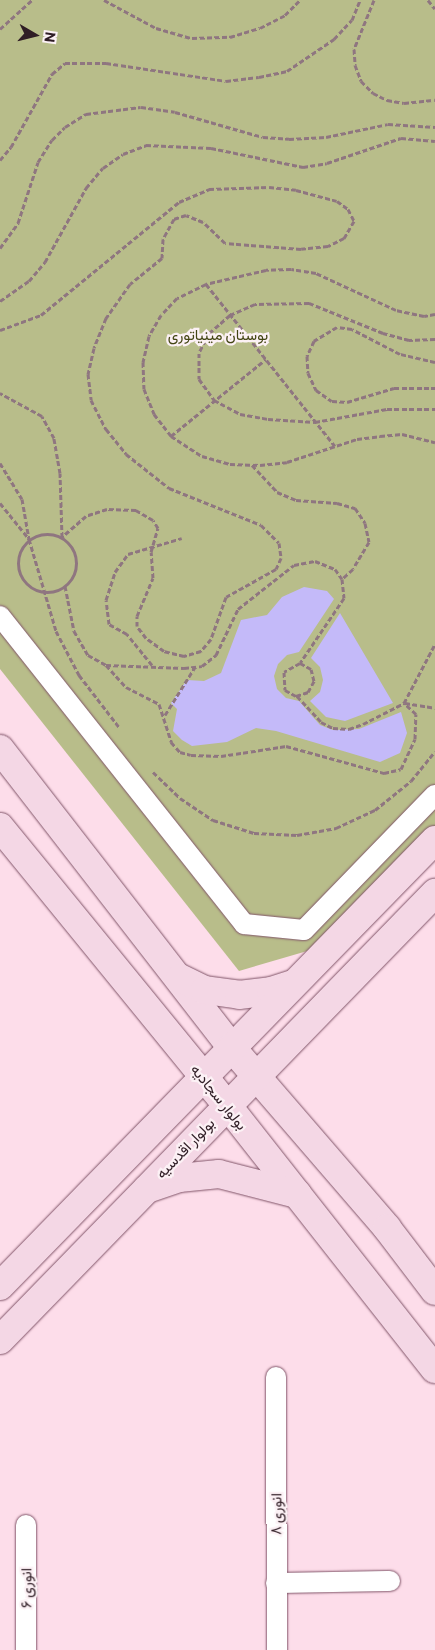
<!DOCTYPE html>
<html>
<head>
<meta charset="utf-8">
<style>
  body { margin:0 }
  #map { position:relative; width:435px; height:1650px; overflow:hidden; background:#fdddea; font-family:Commissioner,Vazirmatn,sans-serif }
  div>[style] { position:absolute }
  .green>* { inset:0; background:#b8bd8a }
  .water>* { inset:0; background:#c4baf9 }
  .path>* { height:3px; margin-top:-1.5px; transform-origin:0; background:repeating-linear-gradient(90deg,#8f7680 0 5px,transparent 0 7.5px) }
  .path>.ring { margin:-1.5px; padding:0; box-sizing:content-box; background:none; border:3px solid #8f7680; border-radius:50% }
  .roads { filter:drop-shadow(0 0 1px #815569) drop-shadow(0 0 1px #815569) }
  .street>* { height:20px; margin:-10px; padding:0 10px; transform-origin:10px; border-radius:10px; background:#fff }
  .secondary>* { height:28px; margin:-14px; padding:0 14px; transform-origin:14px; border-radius:14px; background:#f4d7e5 }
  span { translate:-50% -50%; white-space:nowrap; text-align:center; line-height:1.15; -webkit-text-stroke:4.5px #fcf1f5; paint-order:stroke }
  .park-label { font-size:15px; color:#434513 }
  .street-label { font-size:15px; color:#2f1d25 }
  .north { position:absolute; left:10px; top:10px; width:50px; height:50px; -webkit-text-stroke:4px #fcf1f5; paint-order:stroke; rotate:98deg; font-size:14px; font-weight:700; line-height:20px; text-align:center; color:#2f1d25 }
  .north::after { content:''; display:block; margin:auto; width:18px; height:22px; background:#2f1d25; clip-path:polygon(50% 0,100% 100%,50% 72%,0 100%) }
</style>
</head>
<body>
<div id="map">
  <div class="green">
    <i style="clip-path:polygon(0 0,435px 0,435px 829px,321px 947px,239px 971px,0 669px)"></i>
  </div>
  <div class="water">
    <i style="clip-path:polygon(304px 587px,327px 591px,334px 599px,299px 652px,287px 655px,278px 664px,274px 676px,277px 689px,286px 698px,299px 701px,320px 725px,333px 730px,359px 729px,401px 712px,407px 733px,400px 753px,380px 762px,276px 731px,256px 728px,227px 742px,192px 746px,182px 740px,173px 731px,177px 709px,171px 703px,187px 680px,204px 681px,221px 673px,241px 620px,267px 615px,282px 597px)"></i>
    <i style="clip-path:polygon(340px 613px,393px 703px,345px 721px,326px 717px,310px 701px,320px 692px,323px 680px,320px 667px,311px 658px)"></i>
  </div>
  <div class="path">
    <i style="left:104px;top:0;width:59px;rotate:28.3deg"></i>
    <i style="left:156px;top:28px;width:37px;rotate:16deg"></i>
    <i style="left:192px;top:38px;width:38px;rotate:-2deg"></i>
    <i style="left:230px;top:37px;width:31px;rotate:-17deg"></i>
    <i style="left:260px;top:28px;width:28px;rotate:-27deg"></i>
    <i style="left:285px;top:15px;width:21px;rotate:-45deg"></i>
    <i style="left:374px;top:0;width:53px;rotate:112.2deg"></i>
    <i style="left:354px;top:49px;width:16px;rotate:86deg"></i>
    <i style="left:355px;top:65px;width:17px;rotate:69deg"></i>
    <i style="left:361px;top:81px;width:17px;rotate:45deg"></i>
    <i style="left:373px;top:93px;width:16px;rotate:27deg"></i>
    <i style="left:387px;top:100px;width:17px;rotate:10deg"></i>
    <i style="left:404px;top:103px;width:31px;rotate:-6deg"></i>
    <i style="left:428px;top:0;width:11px;rotate:52deg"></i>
    <i style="left:0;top:29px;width:43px;rotate:-42.2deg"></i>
    <i style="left:0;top:160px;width:17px;rotate:-50deg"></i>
    <i style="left:11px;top:147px;width:84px;rotate:-60.7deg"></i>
    <i style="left:52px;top:74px;width:17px;rotate:-40deg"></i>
    <i style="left:65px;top:63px;width:41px"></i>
    <i style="left:106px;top:63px;width:121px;rotate:8.5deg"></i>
    <i style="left:226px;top:81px;width:33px;rotate:-7deg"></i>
    <i style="left:259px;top:77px;width:29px;rotate:-12deg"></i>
    <i style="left:287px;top:71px;width:57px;rotate:-34.2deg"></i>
    <i style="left:334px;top:39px;width:26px;rotate:-47deg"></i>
    <i style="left:352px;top:20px;width:22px;rotate:-68deg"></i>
    <i style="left:0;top:248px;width:31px;rotate:-54deg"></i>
    <i style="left:18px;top:223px;width:64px;rotate:-71.8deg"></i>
    <i style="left:38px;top:162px;width:26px;rotate:-58deg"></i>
    <i style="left:52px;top:140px;width:18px;rotate:-45deg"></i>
    <i style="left:65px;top:127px;width:25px;rotate:-32deg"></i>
    <i style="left:86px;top:114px;width:55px;rotate:-7.3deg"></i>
    <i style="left:141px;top:107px;width:34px;rotate:8deg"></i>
    <i style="left:175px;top:112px;width:91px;rotate:15.9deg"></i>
    <i style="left:263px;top:137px;width:26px;rotate:4deg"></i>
    <i style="left:289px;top:139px;width:37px;rotate:-3deg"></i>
    <i style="left:326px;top:137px;width:63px;rotate:-11.8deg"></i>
    <i style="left:388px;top:124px;width:47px;rotate:3.7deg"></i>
    <i style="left:206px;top:284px;width:207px;rotate:51.5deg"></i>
    <i style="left:0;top:301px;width:35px;rotate:-35deg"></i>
    <i style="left:29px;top:281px;width:25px;rotate:-50deg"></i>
    <i style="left:45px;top:262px;width:85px;rotate:-61deg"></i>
    <i style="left:86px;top:188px;width:26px;rotate:-50deg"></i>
    <i style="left:103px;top:168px;width:24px;rotate:-35deg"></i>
    <i style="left:123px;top:154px;width:25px;rotate:-21deg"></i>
    <i style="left:146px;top:145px;width:65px;rotate:2.6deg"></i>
    <i style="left:211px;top:148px;width:94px;rotate:11.7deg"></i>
    <i style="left:303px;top:167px;width:24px;rotate:-9deg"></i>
    <i style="left:327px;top:163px;width:78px;rotate:-18.7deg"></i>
    <i style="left:401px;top:138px;width:34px;rotate:5deg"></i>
    <i style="left:435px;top:314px;width:11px;rotate:170deg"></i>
    <i style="left:424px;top:316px;width:29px;rotate:-168deg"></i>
    <i style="left:396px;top:310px;width:88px;rotate:-155.2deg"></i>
    <i style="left:316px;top:273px;width:25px;rotate:-171deg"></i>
    <i style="left:291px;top:269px;width:25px;rotate:178deg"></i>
    <i style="left:266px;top:270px;width:62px;rotate:166.9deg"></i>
    <i style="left:206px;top:284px;width:32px;rotate:154deg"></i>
    <i style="left:177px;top:298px;width:23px;rotate:133deg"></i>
    <i style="left:161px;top:315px;width:24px;rotate:120deg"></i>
    <i style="left:149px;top:336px;width:27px;rotate:103deg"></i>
    <i style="left:143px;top:362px;width:27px;rotate:88deg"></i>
    <i style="left:144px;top:389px;width:27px;rotate:68deg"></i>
    <i style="left:154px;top:414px;width:28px;rotate:52deg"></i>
    <i style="left:171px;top:436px;width:37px;rotate:33deg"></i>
    <i style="left:202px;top:456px;width:29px;rotate:16deg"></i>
    <i style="left:230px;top:464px;width:30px;rotate:2deg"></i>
    <i style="left:260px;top:465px;width:27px;rotate:-6deg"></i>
    <i style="left:287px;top:462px;width:74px;rotate:-18.2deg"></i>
    <i style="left:357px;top:439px;width:23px;rotate:-7deg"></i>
    <i style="left:380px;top:436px;width:22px;rotate:-5deg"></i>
    <i style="left:402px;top:434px;width:34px;rotate:14deg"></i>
    <i style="left:0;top:330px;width:44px;rotate:-20.1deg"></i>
    <i style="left:41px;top:315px;width:178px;rotate:-39.3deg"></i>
    <i style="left:179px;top:202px;width:33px;rotate:-23deg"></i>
    <i style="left:209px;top:189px;width:60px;rotate:-1.9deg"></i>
    <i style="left:269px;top:187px;width:27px;rotate:6deg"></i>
    <i style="left:296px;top:190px;width:42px;rotate:15deg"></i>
    <i style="left:337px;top:201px;width:14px;rotate:36deg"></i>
    <i style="left:348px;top:209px;width:13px;rotate:63deg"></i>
    <i style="left:354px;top:221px;width:20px;rotate:120deg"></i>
    <i style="left:344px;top:238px;width:18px;rotate:153deg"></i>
    <i style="left:328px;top:246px;width:27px;rotate:174deg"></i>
    <i style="left:301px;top:249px;width:76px;rotate:-175.5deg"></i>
    <i style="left:225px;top:243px;width:30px;rotate:-136deg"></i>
    <i style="left:203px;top:222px;width:18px;rotate:-158deg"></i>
    <i style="left:186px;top:215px;width:13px;rotate:162deg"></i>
    <i style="left:174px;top:219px;width:23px;rotate:119deg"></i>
    <i style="left:163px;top:239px;width:19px;rotate:93deg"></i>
    <i style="left:162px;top:258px;width:41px;rotate:140.9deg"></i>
    <i style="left:130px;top:284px;width:42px;rotate:125.2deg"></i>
    <i style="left:106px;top:318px;width:32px;rotate:112deg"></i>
    <i style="left:94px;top:348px;width:27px;rotate:103deg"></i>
    <i style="left:88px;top:374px;width:26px;rotate:83deg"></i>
    <i style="left:91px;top:400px;width:33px;rotate:63deg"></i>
    <i style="left:106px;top:429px;width:32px;rotate:51deg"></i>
    <i style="left:126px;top:454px;width:55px;rotate:38.3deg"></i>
    <i style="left:169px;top:488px;width:99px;rotate:21.9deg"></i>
    <i style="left:261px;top:525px;width:25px;rotate:45deg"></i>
    <i style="left:279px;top:543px;width:15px;rotate:82deg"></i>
    <i style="left:281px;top:558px;width:12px;rotate:114deg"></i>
    <i style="left:276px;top:569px;width:57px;rotate:150.8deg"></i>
    <i style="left:226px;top:597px;width:45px;rotate:109.7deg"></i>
    <i style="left:211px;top:639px;width:16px;rotate:130deg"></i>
    <i style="left:201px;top:651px;width:18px;rotate:164deg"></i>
    <i style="left:184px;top:656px;width:21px;rotate:-166deg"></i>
    <i style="left:164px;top:651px;width:22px;rotate:-144deg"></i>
    <i style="left:146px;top:638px;width:15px;rotate:-127deg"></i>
    <i style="left:137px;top:626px;width:10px;rotate:-90deg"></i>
    <i style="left:137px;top:616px;width:41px;rotate:-67.2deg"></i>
    <i style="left:153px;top:578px;width:26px;rotate:-94deg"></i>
    <i style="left:151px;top:552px;width:25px;rotate:-74deg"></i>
    <i style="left:158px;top:528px;width:9px;rotate:-122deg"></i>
    <i style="left:153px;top:520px;width:20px;rotate:-150deg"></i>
    <i style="left:136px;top:510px;width:29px;rotate:-178deg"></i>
    <i style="left:107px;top:509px;width:22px;rotate:162deg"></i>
    <i style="left:86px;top:516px;width:32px;rotate:139deg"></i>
    <i style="left:62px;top:537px;width:64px;rotate:-91.8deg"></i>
    <i style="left:60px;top:473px;width:36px;rotate:-100deg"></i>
    <i style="left:54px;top:438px;width:25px;rotate:-119deg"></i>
    <i style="left:42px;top:416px;width:48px;rotate:-151.3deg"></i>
    <i style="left:435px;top:339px;width:26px;rotate:178deg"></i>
    <i style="left:409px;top:340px;width:27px;rotate:-165deg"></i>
    <i style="left:383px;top:333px;width:80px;rotate:-157.9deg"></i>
    <i style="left:309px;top:303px;width:54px;rotate:178.9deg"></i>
    <i style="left:255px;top:304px;width:27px;rotate:156deg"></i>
    <i style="left:230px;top:315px;width:28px;rotate:139deg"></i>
    <i style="left:209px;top:333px;width:22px;rotate:117deg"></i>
    <i style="left:199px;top:353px;width:26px;rotate:90deg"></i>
    <i style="left:199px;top:379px;width:26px;rotate:54deg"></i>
    <i style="left:214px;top:400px;width:30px;rotate:28deg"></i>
    <i style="left:240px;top:414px;width:28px;rotate:10deg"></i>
    <i style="left:268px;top:419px;width:47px;rotate:3.7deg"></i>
    <i style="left:315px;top:422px;width:73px;rotate:-10.2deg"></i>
    <i style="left:387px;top:409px;width:48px"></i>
    <i style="left:435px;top:362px;width:36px;rotate:-167deg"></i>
    <i style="left:400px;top:354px;width:54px;rotate:-152.5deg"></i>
    <i style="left:352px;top:329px;width:15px;rotate:-172deg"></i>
    <i style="left:337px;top:327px;width:27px;rotate:149deg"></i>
    <i style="left:314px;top:341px;width:17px;rotate:115deg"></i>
    <i style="left:307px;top:356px;width:17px;rotate:87deg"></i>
    <i style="left:308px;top:373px;width:19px;rotate:65deg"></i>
    <i style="left:316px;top:390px;width:19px;rotate:35deg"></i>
    <i style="left:332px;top:401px;width:15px;rotate:4deg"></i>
    <i style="left:347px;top:402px;width:49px;rotate:-16.6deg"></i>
    <i style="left:394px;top:388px;width:41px"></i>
    <i style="left:171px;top:436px;width:122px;rotate:-39deg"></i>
    <i style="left:0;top:463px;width:42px;rotate:58.6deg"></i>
    <i style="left:22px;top:499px;width:41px;rotate:80.1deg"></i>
    <i style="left:29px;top:539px;width:96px;rotate:73.6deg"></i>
    <i style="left:56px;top:631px;width:50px;rotate:62.4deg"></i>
    <i style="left:79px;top:675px;width:66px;rotate:52.4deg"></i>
    <i style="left:252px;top:465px;width:37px;rotate:47deg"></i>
    <i style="left:277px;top:492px;width:21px;rotate:23deg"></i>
    <i style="left:296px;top:500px;width:41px;rotate:4.2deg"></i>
    <i style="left:337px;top:503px;width:19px;rotate:16deg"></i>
    <i style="left:355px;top:508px;width:18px;rotate:56deg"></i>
    <i style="left:365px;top:523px;width:19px;rotate:78deg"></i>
    <i style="left:369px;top:542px;width:31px;rotate:121deg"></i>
    <i style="left:353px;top:569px;width:15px;rotate:138deg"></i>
    <i style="left:0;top:503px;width:46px;rotate:51.1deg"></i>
    <i class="ring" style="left:18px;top:534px;width:55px;height:55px"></i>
    <i style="left:65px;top:586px;width:46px;rotate:78.7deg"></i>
    <i style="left:74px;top:631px;width:28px;rotate:60deg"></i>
    <i style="left:88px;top:655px;width:21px;rotate:29deg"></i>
    <i style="left:106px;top:665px;width:78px;rotate:2.2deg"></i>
    <i style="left:184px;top:668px;width:18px;rotate:-6deg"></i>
    <i style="left:202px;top:666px;width:18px;rotate:-38deg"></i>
    <i style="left:216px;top:655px;width:51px;rotate:-64.4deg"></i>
    <i style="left:238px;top:609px;width:71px;rotate:-38.2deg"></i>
    <i style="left:294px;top:565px;width:21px;rotate:-11deg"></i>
    <i style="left:315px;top:561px;width:22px;rotate:22deg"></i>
    <i style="left:335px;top:569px;width:12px;rotate:55deg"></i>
    <i style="left:342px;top:579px;width:19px;rotate:84deg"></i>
    <i style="left:344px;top:598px;width:78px;rotate:124.1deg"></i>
    <i style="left:300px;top:663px;width:18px;rotate:151deg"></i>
    <i style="left:284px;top:672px;width:18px;rotate:87deg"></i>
    <i style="left:285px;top:690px;width:13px;rotate:29deg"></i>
    <i style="left:296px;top:696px;width:13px;rotate:-18deg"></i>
    <i style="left:308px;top:692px;width:13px;rotate:-61deg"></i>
    <i style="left:314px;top:681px;width:12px;rotate:-104deg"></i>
    <i style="left:311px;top:669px;width:13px;rotate:-151deg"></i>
    <i style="left:106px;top:665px;width:30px;rotate:48deg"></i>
    <i style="left:126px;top:687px;width:37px;rotate:27deg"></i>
    <i style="left:159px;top:704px;width:40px;rotate:72deg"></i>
    <i style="left:171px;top:742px;width:13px;rotate:48deg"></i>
    <i style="left:180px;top:752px;width:11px;rotate:15deg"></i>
    <i style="left:191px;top:755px;width:30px;rotate:2deg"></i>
    <i style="left:221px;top:756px;width:66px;rotate:-8.7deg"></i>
    <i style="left:286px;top:746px;width:102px;rotate:15.4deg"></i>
    <i style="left:384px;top:773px;width:17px;rotate:-13deg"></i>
    <i style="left:401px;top:769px;width:33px;rotate:-65deg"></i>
    <i style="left:415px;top:739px;width:25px;rotate:-88deg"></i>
    <i style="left:416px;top:714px;width:16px;rotate:-137deg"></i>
    <i style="left:152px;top:665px;width:40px;rotate:-129deg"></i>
    <i style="left:127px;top:634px;width:21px;rotate:-151deg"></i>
    <i style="left:109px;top:624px;width:24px;rotate:-97deg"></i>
    <i style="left:106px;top:600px;width:29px;rotate:-72deg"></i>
    <i style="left:115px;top:572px;width:22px;rotate:-54deg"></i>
    <i style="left:128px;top:554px;width:56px;rotate:-16.5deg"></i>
    <i style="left:297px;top:696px;width:35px;rotate:47deg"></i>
    <i style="left:321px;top:722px;width:13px;rotate:27deg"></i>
    <i style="left:333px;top:728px;width:16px;rotate:4deg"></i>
    <i style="left:349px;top:729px;width:15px;rotate:-20deg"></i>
    <i style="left:363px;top:724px;width:46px;rotate:-27.1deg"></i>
    <i style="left:404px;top:703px;width:67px;rotate:-62.3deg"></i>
    <i style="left:405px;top:703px;width:30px;rotate:9deg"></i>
    <i style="left:165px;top:715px;width:57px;rotate:-58deg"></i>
    <i style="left:153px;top:772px;width:37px;rotate:44deg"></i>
    <i style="left:180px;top:798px;width:40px;rotate:34deg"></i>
    <i style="left:213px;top:820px;width:43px;rotate:17.6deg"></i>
    <i style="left:254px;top:833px;width:43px;rotate:2.7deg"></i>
    <i style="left:297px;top:835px;width:40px;rotate:-10deg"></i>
    <i style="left:336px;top:828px;width:43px;rotate:-24.8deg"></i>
    <i style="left:375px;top:810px;width:46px;rotate:-38.9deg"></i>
    <i style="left:411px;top:781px;width:38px;rotate:-51deg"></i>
  </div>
  <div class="roads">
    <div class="street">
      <i style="left:0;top:616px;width:393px;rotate:51.6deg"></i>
      <i style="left:244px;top:924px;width:60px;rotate:5.7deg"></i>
      <i style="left:304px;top:930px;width:188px;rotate:-45.9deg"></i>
      <i style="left:276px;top:1377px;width:273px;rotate:89.8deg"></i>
      <i style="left:26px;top:1525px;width:125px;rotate:90deg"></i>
      <i style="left:276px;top:1583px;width:114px;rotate:-1deg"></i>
    </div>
    <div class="secondary">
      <i style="left:0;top:749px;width:377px;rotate:52.2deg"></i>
      <i style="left:231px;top:1047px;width:239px;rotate:49.2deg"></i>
      <i style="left:387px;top:1228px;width:79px;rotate:52.7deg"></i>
      <i style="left:0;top:827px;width:359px;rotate:50.8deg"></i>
      <i style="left:227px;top:1105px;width:336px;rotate:51.8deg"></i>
      <i style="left:180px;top:978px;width:28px;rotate:26deg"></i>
      <i style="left:205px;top:990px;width:34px;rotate:8deg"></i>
      <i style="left:239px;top:995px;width:32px;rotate:-7deg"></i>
      <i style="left:271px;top:991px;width:22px;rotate:-18deg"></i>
      <i style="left:147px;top:1189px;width:34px;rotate:-19deg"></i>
      <i style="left:179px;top:1178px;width:40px;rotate:-5.7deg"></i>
      <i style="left:219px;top:1174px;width:81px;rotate:14.4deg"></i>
      <i style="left:0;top:1286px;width:623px;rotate:-45.72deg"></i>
      <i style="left:0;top:1340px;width:624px;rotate:-45.78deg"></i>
    </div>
  </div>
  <div class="park-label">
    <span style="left:218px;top:335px">بوستان مینیاتوری</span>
  </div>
  <div class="street-label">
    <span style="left:219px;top:1097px;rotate:51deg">بولوار سجادیه</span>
    <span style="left:185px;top:1148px;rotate:-46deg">بولوار اقدسیه</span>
    <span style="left:276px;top:1514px;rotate:-90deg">انوری ۸</span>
    <span style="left:26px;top:1588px;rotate:-90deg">انوری ۶</span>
  </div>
  <div class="north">N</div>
</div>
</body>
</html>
